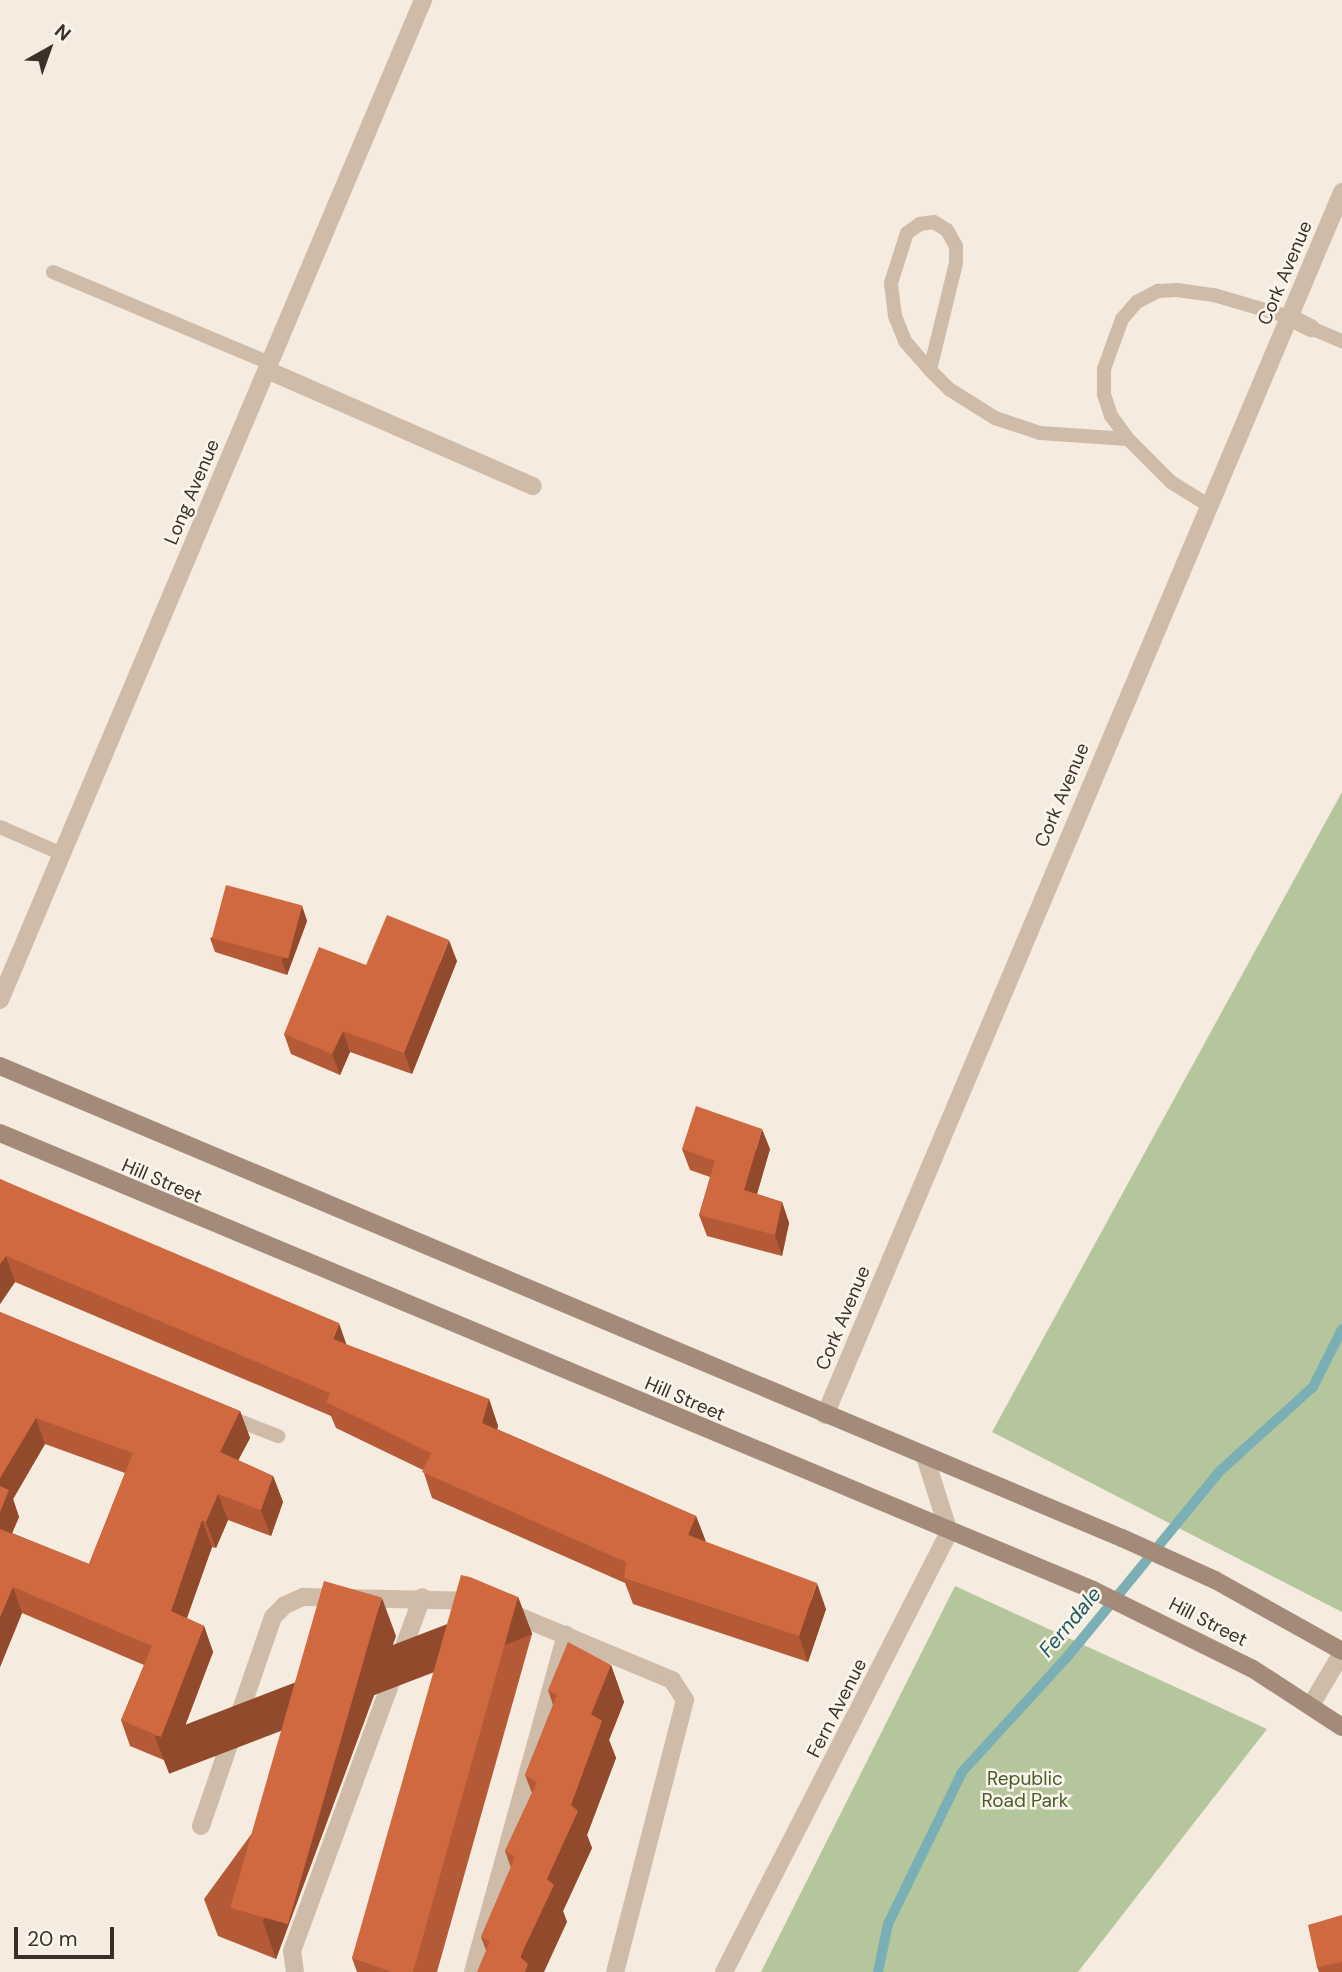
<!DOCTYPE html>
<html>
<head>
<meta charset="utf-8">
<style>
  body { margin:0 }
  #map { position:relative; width:1342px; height:1972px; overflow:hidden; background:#f5ebde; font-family:"DM Sans",sans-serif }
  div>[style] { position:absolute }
  .green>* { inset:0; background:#b6c69c }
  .stream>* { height:10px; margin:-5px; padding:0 5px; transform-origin:5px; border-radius:5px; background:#7ab0b5 }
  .service>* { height:14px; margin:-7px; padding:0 7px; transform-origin:7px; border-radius:7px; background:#cfbca8 }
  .minor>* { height:18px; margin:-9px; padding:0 9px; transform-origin:9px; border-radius:9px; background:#cfbca8 }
  .secondary>* { height:18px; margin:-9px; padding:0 9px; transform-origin:9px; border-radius:9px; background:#a38a79 }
  .wall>* { inset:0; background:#b45a37 }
  .shaded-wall>* { inset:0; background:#924a2d; transform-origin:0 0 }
  .building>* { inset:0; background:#d16940; transform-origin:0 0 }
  span { translate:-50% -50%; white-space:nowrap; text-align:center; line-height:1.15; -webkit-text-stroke:5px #fcf5ec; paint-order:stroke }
  .street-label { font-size:19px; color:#3b3029 }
  .park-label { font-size:19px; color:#485c2a }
  .water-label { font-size:21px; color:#1a5a62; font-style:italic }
  .north { position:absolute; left:14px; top:14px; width:70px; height:70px; -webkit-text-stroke:5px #fcf5ec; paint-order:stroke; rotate:40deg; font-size:19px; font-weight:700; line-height:28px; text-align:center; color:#3b3029 }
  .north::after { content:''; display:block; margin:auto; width:24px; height:32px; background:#3b3029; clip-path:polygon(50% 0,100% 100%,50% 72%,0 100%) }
  .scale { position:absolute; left:14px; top:1927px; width:100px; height:32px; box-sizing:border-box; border:4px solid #3b3029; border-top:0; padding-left:9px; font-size:21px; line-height:24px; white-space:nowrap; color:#3b3029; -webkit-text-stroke:5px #fcf5ec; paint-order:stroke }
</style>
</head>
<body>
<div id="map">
  <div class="green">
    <i style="clip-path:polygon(1342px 792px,1342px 1612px,992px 1432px)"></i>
    <i style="clip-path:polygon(955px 1586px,1267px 1729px,1078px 1972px,761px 1972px)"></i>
  </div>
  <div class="stream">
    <i style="left:878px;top:1972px;width:49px;rotate:-78.2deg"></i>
    <i style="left:888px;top:1924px;width:169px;rotate:-64deg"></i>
    <i style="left:962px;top:1772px;width:157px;rotate:-47.6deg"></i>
    <i style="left:1068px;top:1656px;width:241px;rotate:-50.6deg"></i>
    <i style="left:1221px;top:1470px;width:124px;rotate:-42.1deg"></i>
    <i style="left:1313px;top:1387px;width:65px;rotate:-63.4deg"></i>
  </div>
  <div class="service">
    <i style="left:53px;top:272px;width:234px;rotate:22.8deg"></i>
    <i style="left:1311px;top:328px;width:34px;rotate:23deg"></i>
    <i style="left:930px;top:370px;width:38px;rotate:-131deg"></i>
    <i style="left:905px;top:341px;width:27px;rotate:-112deg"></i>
    <i style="left:895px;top:316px;width:33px;rotate:-97deg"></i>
    <i style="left:891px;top:283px;width:52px;rotate:-72.3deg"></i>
    <i style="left:907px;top:233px;width:16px;rotate:-35deg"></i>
    <i style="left:920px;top:224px;width:14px;rotate:-8deg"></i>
    <i style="left:934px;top:222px;width:15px;rotate:32deg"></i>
    <i style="left:947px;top:230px;width:18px;rotate:61deg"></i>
    <i style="left:956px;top:246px;width:17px;rotate:90deg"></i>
    <i style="left:956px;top:263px;width:110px;rotate:103.7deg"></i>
    <i style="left:930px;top:370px;width:27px;rotate:45deg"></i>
    <i style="left:949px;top:389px;width:54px;rotate:32.2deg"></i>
    <i style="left:995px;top:418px;width:47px;rotate:18.4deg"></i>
    <i style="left:1040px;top:433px;width:88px;rotate:3.9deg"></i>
    <i style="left:1128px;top:439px;width:61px;rotate:45deg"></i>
    <i style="left:1171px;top:482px;width:44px;rotate:31.9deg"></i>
    <i style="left:1128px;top:439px;width:29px;rotate:-126deg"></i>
    <i style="left:1111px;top:416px;width:23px;rotate:-108deg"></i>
    <i style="left:1104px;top:394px;width:25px;rotate:-90deg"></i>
    <i style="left:1104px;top:369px;width:53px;rotate:-70.2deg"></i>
    <i style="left:1122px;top:319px;width:23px;rotate:-49deg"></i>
    <i style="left:1137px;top:302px;width:24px;rotate:-28deg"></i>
    <i style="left:1158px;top:291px;width:19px;rotate:-3deg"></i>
    <i style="left:1177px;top:290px;width:37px;rotate:8deg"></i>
    <i style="left:1214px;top:295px;width:78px;rotate:16.3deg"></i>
    <i style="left:0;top:827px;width:68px;rotate:23.5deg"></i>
    <i style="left:229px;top:1417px;width:53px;rotate:21.2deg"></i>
  </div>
  <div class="minor">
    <i style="left:1289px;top:317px;width:25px;rotate:27deg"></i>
    <i style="left:267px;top:370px;width:290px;rotate:23.6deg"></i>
    <i style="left:0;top:1000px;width:1086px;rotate:-67.07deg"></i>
    <i style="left:825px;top:1415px;width:1328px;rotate:-67.08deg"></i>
    <i style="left:504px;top:1610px;width:182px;rotate:22.6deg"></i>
    <i style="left:672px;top:1680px;width:24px;rotate:57deg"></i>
    <i style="left:685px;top:1700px;width:281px;rotate:104.4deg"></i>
    <i style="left:1311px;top:1705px;width:61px;rotate:-59.2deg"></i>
    <i style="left:201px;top:1826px;width:221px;rotate:-71deg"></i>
    <i style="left:273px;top:1617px;width:17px;rotate:-45deg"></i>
    <i style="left:285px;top:1605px;width:20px;rotate:-24deg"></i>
    <i style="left:303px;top:1597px;width:175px;rotate:1.3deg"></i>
    <i style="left:295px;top:1972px;width:21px;rotate:-98deg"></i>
    <i style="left:292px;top:1951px;width:377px;rotate:-69.8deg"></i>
    <i style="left:473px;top:1972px;width:350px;rotate:-74.6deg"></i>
    <i style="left:724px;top:1972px;width:494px;rotate:-62.9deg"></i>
    <i style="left:949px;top:1532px;width:79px;rotate:-107.7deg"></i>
  </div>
  <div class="secondary">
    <i style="left:0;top:1066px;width:1217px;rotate:22.82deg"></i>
    <i style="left:1122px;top:1538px;width:102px;rotate:24.3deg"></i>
    <i style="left:1215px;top:1580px;width:145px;rotate:29.2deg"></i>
    <i style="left:0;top:1133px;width:1185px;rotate:22.69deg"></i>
    <i style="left:1093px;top:1590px;width:178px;rotate:26.3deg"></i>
    <i style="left:1253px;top:1669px;width:106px;rotate:33.1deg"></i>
  </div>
  <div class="wall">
    <i style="clip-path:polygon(302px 906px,307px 921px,287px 975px,215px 952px,210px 938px)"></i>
    <i style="clip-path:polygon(457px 961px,412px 1074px,350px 1052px,340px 1075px,291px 1054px,284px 1034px,366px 965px)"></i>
    <i style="clip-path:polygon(682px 1149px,770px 1149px,757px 1194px,782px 1202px,789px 1223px,782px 1256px,707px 1236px,699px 1215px,710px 1177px,690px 1170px)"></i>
    <i style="clip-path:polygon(0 1179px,347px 1345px,489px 1399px,498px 1426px,497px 1429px,696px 1516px,706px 1542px,826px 1609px,808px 1662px,633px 1604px,625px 1583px,432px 1498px,423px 1470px,336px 1428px,331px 1416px,15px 1282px,0 1304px)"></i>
    <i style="clip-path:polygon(evenodd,0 1312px,240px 1411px,250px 1438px,238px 1460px,273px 1476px,283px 1502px,271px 1536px,228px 1520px,216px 1548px,212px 1547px,187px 1618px,204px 1626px,213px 1652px,171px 1763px,130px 1746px,121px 1720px,144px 1665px,22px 1613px,0 1667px,0 1312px,45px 1444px,125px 1473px,89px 1564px,12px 1533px,19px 1517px,13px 1499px,45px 1444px)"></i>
    <i style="clip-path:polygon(518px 1597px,532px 1634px,437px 1972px,357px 1972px,352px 1958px)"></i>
    <i style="clip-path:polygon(396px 1636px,276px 1959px,218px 1936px,204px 1899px)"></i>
    <i style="clip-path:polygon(611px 1665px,624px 1702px,609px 1740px,616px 1758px,587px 1835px,592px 1848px,563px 1911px,567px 1922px,486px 1950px,481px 1937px,511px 1868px,505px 1851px,532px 1793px,525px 1775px,553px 1705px,548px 1690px)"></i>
    <i style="clip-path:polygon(1342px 1915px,1342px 1972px,1319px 1972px,1317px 1967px)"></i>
  </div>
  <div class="shaded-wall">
    <i style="clip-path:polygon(302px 906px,307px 921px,287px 975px,282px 961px)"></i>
    <i style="clip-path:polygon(449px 940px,457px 961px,412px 1074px,404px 1053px)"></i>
    <i style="clip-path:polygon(343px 1031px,350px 1052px,340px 1075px,332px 1054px)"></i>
    <i style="clip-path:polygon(762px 1129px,770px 1149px,752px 1211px,744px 1190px)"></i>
    <i style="clip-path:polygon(782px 1202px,789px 1223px,782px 1256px,775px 1235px)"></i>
    <i style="clip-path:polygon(6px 1256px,15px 1282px,0 1304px,0 1264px)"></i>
    <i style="clip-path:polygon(339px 1323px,348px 1349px,333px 1339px)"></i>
    <i style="clip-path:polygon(489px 1399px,498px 1426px,492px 1449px,482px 1423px)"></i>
    <i style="clip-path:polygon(240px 1411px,250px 1438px,229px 1478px,220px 1452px)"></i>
    <i style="clip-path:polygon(36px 1418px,45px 1444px,13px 1499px,19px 1517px,4px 1552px,0 1543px,0 1478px)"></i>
    <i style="clip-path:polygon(273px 1476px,283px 1502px,271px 1536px,261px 1510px)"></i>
    <i style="clip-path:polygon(218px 1494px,228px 1520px,216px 1548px,206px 1522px)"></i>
    <i style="clip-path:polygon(696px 1516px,706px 1542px,688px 1535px)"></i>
    <i style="clip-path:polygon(202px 1520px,212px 1547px,180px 1637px,171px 1611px)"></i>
    <i style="clip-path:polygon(817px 1583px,826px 1609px,808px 1662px,799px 1636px)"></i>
    <i style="clip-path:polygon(13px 1587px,22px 1613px,0 1667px,0 1617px)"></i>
    <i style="left:518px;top:1597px;width:40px;height:389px;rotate:69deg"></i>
    <i style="clip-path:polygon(382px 1598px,396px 1636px,276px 1959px,263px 1922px)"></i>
    <i style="clip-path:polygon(204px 1626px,213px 1652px,171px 1763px,161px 1737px)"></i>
    <i style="clip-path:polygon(611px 1665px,624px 1702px,609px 1740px,616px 1758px,587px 1835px,592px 1848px,563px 1911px,567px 1922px,544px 1972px,525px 1972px,520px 1957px,571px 1805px,591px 1714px)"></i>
  </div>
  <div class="building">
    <i style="left:226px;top:885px;width:79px;height:55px;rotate:15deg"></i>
    <i style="clip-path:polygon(387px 915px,449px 940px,404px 1053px,343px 1031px,332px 1054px,284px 1034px,319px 947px,366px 965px)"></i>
    <i style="clip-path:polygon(696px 1106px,762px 1129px,744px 1190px,782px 1202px,775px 1235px,699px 1215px,715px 1161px,682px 1149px)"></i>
    <i style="clip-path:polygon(0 1179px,339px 1323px,333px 1339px,489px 1399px,482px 1423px,696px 1516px,688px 1535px,817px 1583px,799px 1636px,624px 1578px,626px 1562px,422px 1472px,431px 1453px,326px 1402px,330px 1393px,6px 1256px,0 1264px)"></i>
    <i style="clip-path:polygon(0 1312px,240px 1411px,220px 1452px,273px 1476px,261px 1510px,218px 1494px,206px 1522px,202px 1520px,171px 1611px,204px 1626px,161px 1737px,121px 1720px,152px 1646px,13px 1587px,0 1617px,0 1529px,89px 1564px,133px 1453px,36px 1418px,0 1478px)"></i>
    <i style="clip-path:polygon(0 1486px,9px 1490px,0 1512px)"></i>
    <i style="clip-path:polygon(461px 1575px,470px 1577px,518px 1597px,413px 1972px,392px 1972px,352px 1958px)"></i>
    <i style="left:324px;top:1581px;width:60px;height:340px;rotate:16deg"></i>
    <i style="clip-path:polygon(568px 1642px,611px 1665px,591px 1714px,602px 1721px,571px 1805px,578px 1811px,547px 1879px,554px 1885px,520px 1957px,528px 1964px,525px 1972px,477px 1972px,490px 1941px,481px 1937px,515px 1857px,505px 1851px,537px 1782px,525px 1775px,557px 1695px,548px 1690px)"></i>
    <i style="clip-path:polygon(1342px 1915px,1342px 1962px,1317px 1967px,1308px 1925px)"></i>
  </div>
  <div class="street-label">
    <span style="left:1285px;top:273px;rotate:-67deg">Cork Avenue</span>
    <span style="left:192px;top:492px;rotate:-67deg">Long Avenue</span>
    <span style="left:1062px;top:795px;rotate:-67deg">Cork Avenue</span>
    <span style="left:162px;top:1181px;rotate:23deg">Hill Street</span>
    <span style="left:843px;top:1318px;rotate:-67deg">Cork Avenue</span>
    <span style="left:685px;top:1399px;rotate:23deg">Hill Street</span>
    <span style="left:1208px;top:1622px;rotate:27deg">Hill Street</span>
    <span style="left:837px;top:1708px;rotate:-63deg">Fern Avenue</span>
  </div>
  <div class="park-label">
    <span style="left:1025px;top:1790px">Republic<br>Road Park</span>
  </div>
  <div class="water-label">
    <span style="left:1070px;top:1622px;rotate:-50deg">Ferndale</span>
  </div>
  <div class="north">N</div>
  <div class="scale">20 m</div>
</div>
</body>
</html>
